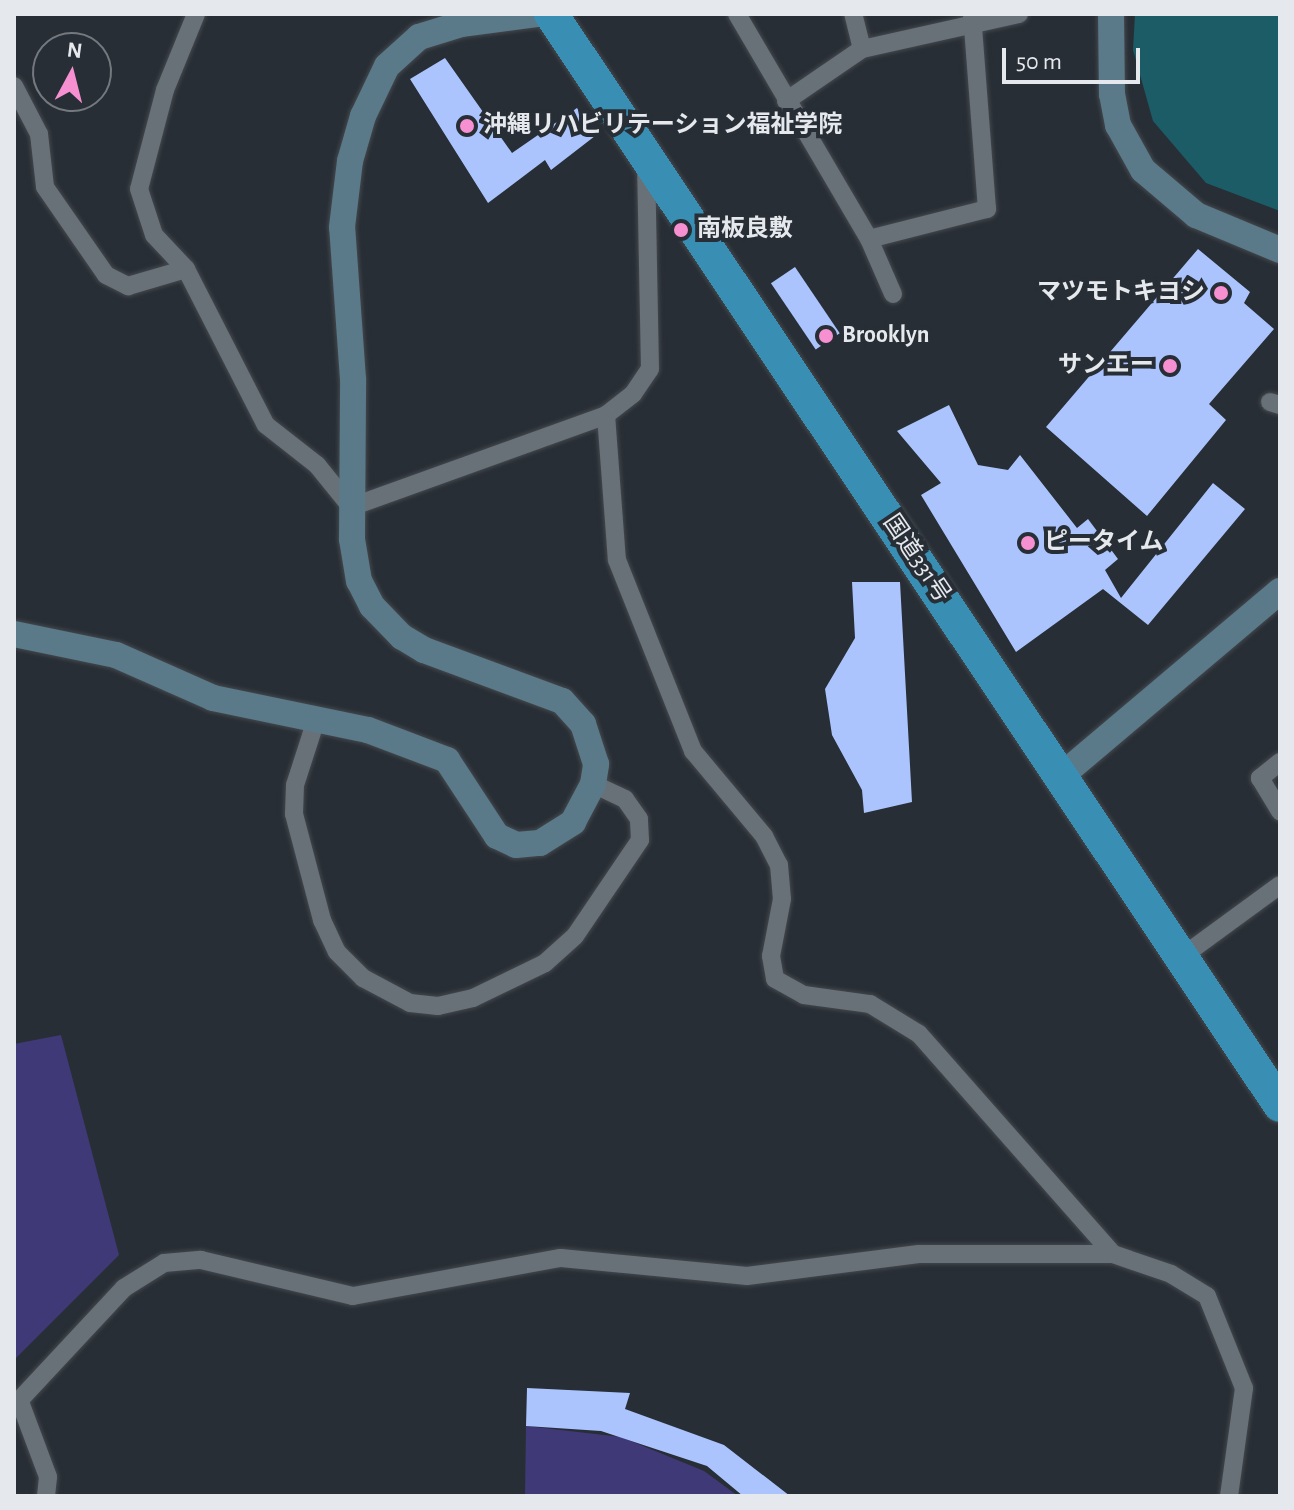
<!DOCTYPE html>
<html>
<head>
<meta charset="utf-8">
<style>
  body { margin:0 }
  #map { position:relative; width:1294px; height:1510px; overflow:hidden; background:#282e35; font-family:"Alegreya Sans","Noto Sans JP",sans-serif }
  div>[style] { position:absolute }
  .green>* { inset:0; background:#403978 }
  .water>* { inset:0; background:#1b5c66 }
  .building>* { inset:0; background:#abc4fe; transform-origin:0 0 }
  .roads { filter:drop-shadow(0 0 2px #43494e) drop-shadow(0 0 2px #43494e) }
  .street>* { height:18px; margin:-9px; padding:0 9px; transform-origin:9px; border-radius:9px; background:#697178 }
  .secondary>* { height:26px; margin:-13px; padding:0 13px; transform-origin:13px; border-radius:13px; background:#5a7a8a }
  .highway>* { height:34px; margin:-17px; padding:0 17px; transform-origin:17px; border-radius:17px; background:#388fb3 }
  .dots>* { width:22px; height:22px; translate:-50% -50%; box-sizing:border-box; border:4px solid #282e35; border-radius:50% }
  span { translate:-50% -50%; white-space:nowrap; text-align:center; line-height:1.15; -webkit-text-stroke:8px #282e35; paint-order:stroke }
  .poi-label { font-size:24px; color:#e5e9ee; font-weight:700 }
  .left { translate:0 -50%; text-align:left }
  .right { translate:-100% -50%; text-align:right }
  .street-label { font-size:24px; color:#e5e9ee }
  .frame { position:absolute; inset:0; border:16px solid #e5e9ee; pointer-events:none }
  .north { position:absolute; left:32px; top:32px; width:80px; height:80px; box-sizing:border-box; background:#282e35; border:2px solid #74797f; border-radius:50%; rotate:7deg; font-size:22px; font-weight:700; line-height:32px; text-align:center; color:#e5e9ee }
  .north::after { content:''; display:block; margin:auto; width:28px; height:36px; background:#f690d0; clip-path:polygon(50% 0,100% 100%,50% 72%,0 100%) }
  .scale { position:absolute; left:1002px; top:48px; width:138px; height:36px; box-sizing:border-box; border:4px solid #e5e9ee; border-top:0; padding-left:10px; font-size:24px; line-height:28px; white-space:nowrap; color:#e5e9ee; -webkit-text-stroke:6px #282e35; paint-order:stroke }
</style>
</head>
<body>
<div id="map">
  <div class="green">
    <i style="clip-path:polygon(61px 1035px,119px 1255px,14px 1360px,14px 1044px)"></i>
    <i style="clip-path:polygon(526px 1426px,621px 1437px,704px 1471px,738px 1496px,525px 1496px)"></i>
  </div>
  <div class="water">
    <i style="clip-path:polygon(1135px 14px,1280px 14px,1280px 211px,1206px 183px,1153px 121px,1133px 50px)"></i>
  </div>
  <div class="building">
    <i style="clip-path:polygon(445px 58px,512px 153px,577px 108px,595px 136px,551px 170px,545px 160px,488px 203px,410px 79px)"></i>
    <i style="clip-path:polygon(1198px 249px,1250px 292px,1244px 303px,1274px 329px,1209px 404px,1226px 420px,1147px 516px,1046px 427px)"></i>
    <i style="left:795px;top:267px;width:80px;height:29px;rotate:56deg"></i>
    <i style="clip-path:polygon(949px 405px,978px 465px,1008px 470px,1020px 455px,1077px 528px,1088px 519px,1118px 559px,1105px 570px,1121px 598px,1213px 483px,1245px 509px,1148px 625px,1103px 589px,1016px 652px,921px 495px,941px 483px,897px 431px)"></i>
    <i style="clip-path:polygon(852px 582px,900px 582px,912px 802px,864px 813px,862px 790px,832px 735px,825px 689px,855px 638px)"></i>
    <i style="clip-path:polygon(527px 1388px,630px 1393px,625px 1409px,724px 1445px,790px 1496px,743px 1496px,707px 1466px,601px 1431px,526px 1426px)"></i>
  </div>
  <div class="roads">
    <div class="street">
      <i style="left:196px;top:14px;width:82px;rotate:112.2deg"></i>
      <i style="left:165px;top:90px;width:102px;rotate:104.7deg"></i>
      <i style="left:139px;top:189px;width:48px;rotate:71.9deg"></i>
      <i style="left:154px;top:235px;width:47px;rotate:46.7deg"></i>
      <i style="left:186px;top:269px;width:175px;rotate:62.9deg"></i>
      <i style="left:266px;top:425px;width:65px;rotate:38.1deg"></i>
      <i style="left:317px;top:465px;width:54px;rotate:51deg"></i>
      <i style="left:351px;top:507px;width:271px;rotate:-19.8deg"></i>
      <i style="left:606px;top:415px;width:34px;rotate:-38deg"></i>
      <i style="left:633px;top:394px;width:30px;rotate:-56deg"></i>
      <i style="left:650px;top:369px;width:204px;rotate:-91.1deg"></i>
      <i style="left:737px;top:14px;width:261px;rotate:59.6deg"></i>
      <i style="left:869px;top:239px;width:122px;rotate:-14.3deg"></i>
      <i style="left:987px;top:209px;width:196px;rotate:-94.4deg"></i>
      <i style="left:862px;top:49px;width:161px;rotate:-12.6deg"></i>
      <i style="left:14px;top:86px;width:54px;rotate:62.5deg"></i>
      <i style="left:39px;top:134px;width:53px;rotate:83.5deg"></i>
      <i style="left:45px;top:187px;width:107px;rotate:55.3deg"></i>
      <i style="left:106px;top:275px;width:25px;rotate:27deg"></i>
      <i style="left:128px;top:286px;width:60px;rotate:-16.3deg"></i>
      <i style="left:786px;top:101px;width:92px;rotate:-34.4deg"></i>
      <i style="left:862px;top:49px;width:36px;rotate:-104deg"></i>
      <i style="left:869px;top:239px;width:60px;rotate:66.4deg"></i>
      <i style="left:1270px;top:402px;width:10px;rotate:17deg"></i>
      <i style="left:606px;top:415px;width:145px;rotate:85.7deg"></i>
      <i style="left:617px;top:560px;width:206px;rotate:68.3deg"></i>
      <i style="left:693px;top:751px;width:111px;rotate:50.1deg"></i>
      <i style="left:764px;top:836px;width:33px;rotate:63deg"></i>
      <i style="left:779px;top:865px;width:34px;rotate:85deg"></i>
      <i style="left:782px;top:899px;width:58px;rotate:100.9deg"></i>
      <i style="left:771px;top:956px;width:23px;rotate:80deg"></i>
      <i style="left:775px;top:979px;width:33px;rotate:29deg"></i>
      <i style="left:804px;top:995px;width:67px;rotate:7.8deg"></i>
      <i style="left:870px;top:1004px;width:57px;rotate:31.5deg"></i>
      <i style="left:919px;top:1034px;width:293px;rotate:48.6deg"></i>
      <i style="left:316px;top:720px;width:68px;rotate:107.9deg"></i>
      <i style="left:295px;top:785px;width:29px;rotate:92deg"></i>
      <i style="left:294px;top:814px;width:110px;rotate:75.2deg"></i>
      <i style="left:322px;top:920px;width:35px;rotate:65deg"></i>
      <i style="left:337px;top:952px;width:37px;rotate:45deg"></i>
      <i style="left:363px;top:978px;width:53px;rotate:28deg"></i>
      <i style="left:410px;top:1003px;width:28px;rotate:6deg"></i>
      <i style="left:438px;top:1006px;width:36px;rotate:-13deg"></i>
      <i style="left:473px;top:998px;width:80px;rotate:-25.9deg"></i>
      <i style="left:545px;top:963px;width:40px;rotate:-42deg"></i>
      <i style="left:575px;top:936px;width:116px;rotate:-55.9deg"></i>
      <i style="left:640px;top:840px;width:21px;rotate:-93deg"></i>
      <i style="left:639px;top:819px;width:24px;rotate:-125deg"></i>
      <i style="left:625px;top:799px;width:35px;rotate:-155deg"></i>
      <i style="left:1280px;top:762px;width:26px;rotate:141deg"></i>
      <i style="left:1260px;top:778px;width:39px;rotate:59deg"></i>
      <i style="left:1183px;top:956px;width:120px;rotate:-36.2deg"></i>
      <i style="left:20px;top:1402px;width:80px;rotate:69.5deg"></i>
      <i style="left:48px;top:1477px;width:19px;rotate:96deg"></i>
      <i style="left:14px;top:1406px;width:161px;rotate:-47deg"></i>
      <i style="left:124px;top:1288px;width:47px;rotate:-32deg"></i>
      <i style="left:164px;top:1263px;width:37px;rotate:-5deg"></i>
      <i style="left:201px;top:1260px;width:156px;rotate:13.3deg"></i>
      <i style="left:353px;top:1296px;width:211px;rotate:-10.4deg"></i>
      <i style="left:561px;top:1258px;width:187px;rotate:5.5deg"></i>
      <i style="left:747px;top:1276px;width:173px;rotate:-7.3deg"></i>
      <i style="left:919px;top:1254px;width:194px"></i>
      <i style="left:1113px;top:1254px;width:61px;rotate:19deg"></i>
      <i style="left:1171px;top:1274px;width:42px;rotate:31.4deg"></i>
      <i style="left:1207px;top:1296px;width:99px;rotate:68.1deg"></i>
      <i style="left:1244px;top:1388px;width:109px;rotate:97.9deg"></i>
    </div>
    <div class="secondary">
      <i style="left:1111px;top:14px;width:80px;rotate:89.3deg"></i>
      <i style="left:1112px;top:94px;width:32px;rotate:79deg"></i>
      <i style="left:1118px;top:125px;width:51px;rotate:60.9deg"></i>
      <i style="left:1143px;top:170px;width:70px;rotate:40.3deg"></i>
      <i style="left:1196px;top:215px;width:91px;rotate:22.6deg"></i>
      <i style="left:14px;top:634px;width:104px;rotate:11.6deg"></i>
      <i style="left:116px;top:655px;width:106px;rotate:23.9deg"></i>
      <i style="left:213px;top:698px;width:158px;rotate:11.7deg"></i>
      <i style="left:368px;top:730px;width:85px;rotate:20.8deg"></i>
      <i style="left:447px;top:760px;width:91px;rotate:56.7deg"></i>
      <i style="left:497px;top:836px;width:21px;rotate:25deg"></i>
      <i style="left:516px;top:845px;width:24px;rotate:-5deg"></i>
      <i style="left:540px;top:843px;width:39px;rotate:-32deg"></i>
      <i style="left:573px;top:822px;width:43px;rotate:-62.2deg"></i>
      <i style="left:593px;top:784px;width:20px;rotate:-81deg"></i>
      <i style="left:596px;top:764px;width:42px;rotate:-108deg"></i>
      <i style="left:583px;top:724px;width:31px;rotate:-132deg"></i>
      <i style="left:562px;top:701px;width:147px;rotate:-159.7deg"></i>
      <i style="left:424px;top:650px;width:26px;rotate:-149deg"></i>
      <i style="left:402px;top:637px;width:43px;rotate:-134.1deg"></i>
      <i style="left:372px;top:606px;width:28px;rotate:-117deg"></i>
      <i style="left:359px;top:581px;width:43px;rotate:-99.5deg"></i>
      <i style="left:352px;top:539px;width:160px;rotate:-89.6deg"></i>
      <i style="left:353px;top:379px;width:152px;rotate:-94.1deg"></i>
      <i style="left:342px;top:227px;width:66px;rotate:-83.1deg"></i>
      <i style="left:350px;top:161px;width:47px;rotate:-73.9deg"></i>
      <i style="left:363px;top:116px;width:55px;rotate:-64.4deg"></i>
      <i style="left:387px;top:66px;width:43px;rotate:-42.2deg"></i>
      <i style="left:419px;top:37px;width:44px;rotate:-17.2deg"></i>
      <i style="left:461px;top:24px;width:78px;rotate:-7.4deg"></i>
      <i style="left:1061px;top:776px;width:287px;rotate:-40.2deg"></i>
    </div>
    <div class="highway">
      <i style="left:551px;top:14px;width:1312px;rotate:56.25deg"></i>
    </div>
  </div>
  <div class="dots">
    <i style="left:467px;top:126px;background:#f690d0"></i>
    <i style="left:681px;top:230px;background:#f690d0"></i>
    <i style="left:1221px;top:293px;background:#f690d0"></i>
    <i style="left:826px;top:336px;background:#f690d0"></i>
    <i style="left:1170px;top:366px;background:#f690d0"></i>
    <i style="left:1028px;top:543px;background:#f690d0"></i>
  </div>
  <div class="poi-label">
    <span class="left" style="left:483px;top:126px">沖縄リハビリテーション福祉学院</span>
    <span class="left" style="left:697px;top:230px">南板良敷</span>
    <span class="right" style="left:1205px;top:293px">マツモトキヨシ</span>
    <span class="left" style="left:842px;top:336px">Brooklyn</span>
    <span class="right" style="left:1154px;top:366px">サンエー</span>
    <span class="left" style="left:1044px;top:543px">ピータイム</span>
  </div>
  <div class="street-label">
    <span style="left:916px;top:559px;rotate:56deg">国道331号</span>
  </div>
  <div class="frame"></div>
  <div class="north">N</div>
  <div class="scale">50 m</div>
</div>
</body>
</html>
